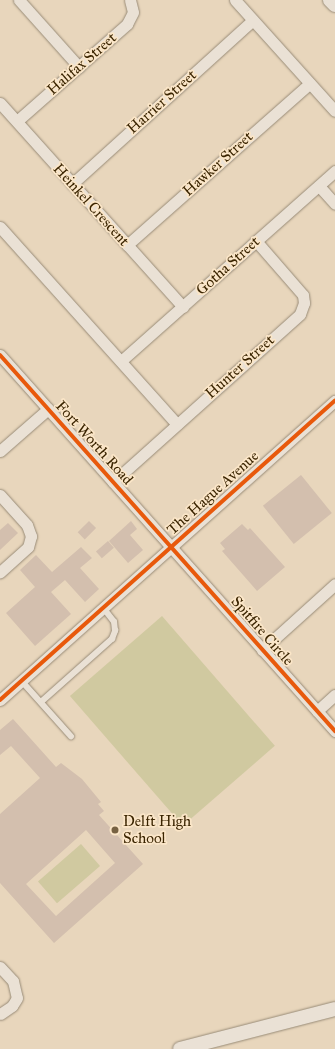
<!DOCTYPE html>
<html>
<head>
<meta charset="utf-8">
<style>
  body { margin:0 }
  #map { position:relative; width:335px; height:1049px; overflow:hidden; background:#e8d6bc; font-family:"IM FELL Great Primer",serif }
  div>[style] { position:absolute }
  .green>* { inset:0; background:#d0c9a0; transform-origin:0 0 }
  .building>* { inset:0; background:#d3bfae; transform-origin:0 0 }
  .roads { filter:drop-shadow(0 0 1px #988b77) drop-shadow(0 0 1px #988b77) }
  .service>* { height:5.5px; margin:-2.75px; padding:0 2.75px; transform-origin:2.75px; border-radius:2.75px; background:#eae1d5 }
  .minor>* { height:11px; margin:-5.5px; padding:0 5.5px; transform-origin:5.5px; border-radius:5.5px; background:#eae1d5 }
  .tertiary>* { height:14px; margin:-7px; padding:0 7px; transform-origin:7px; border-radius:7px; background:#eae1d5 }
  .cycleway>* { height:4px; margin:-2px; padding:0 2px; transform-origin:2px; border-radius:2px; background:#e8590c }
  .dots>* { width:11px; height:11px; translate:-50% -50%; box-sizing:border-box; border:2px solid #fbe6c8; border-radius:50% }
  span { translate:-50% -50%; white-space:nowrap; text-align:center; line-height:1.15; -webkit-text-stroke:3.5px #fbe6c8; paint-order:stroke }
  .street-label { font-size:15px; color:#3a2400 }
  .poi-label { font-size:15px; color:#3a2400 }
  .left { translate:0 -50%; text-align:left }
</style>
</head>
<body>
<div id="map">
  <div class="green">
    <i style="left:162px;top:616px;width:172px;height:122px;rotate:49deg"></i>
    <i style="left:81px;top:844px;width:29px;height:57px;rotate:49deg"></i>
  </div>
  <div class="building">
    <i style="left:301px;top:475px;width:49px;height:49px;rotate:51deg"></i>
    <i style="left:89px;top:521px;width:10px;height:16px;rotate:45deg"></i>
    <i style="clip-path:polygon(131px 521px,137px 529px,130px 535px,143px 550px,128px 563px,109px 541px)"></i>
    <i style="clip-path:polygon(8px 523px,18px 533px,0 550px,0 530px)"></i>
    <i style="clip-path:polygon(242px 524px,248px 530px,250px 528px,285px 567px,257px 591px,222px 551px,225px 549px,220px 543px)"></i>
    <i style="left:108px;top:541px;width:9px;height:16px;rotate:49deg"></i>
    <i style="clip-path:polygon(81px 547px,92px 558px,80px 568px,99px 589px,85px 602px,65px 580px,51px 592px,71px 614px,35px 646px,6px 613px,35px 587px,20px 570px,36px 555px,52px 572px)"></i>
    <i style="clip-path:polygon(evenodd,13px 719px,56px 767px,61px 763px,82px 779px,101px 802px,98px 804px,104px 811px,99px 815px,143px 864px,54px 943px,0 883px,0 814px,40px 778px,11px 746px,0 755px,0 730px,13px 719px,86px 830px,115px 863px,56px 916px,26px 884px,86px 830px)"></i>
  </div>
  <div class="roads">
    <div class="service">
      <i style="left:22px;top:681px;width:74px;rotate:48.3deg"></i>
      <i style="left:41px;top:702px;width:95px;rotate:-41.6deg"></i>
      <i style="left:112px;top:639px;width:9px;rotate:-69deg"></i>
      <i style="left:115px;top:631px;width:9px;rotate:-96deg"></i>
      <i style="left:114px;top:622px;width:18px;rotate:-128deg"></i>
    </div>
    <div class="minor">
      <i style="left:19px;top:0;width:90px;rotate:48.2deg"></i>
      <i style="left:235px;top:0;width:149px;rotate:48deg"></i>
      <i style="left:0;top:103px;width:274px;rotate:48.1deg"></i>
      <i style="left:17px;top:121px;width:147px;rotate:-41.4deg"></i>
      <i style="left:127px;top:24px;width:13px;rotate:-63deg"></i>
      <i style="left:133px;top:12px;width:12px;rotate:-104deg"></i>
      <i style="left:72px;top:184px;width:244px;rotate:-42.2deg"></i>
      <i style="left:319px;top:186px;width:24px;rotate:48deg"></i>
      <i style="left:0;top:227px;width:265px;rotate:48.1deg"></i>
      <i style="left:127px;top:245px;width:244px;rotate:-41.5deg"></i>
      <i style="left:0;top:355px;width:504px;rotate:48.3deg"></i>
      <i style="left:121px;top:361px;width:286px;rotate:-41.6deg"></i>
      <i style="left:0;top:451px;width:64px;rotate:-41.2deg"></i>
      <i style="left:113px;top:482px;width:251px;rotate:-41.9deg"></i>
      <i style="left:300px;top:314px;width:12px;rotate:-70deg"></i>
      <i style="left:304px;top:303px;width:8px;rotate:-97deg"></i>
      <i style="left:303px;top:295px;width:72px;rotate:-131deg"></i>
      <i style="left:0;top:495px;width:40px;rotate:48deg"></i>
      <i style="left:27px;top:525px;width:12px;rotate:70deg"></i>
      <i style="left:31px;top:536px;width:11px;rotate:105deg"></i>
      <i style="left:28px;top:547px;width:38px;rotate:138deg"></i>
      <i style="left:262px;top:650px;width:98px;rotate:-42.1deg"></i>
      <i style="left:0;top:700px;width:449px;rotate:-41.8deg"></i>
      <i style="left:317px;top:711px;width:24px;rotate:-42deg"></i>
      <i style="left:0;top:967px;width:19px;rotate:47deg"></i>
      <i style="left:13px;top:981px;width:17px;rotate:77deg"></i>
      <i style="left:17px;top:998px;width:9px;rotate:122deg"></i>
      <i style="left:12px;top:1006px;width:14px;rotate:146deg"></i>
    </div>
    <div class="tertiary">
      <i style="left:330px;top:0;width:7px;rotate:45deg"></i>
      <i style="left:180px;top:1049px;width:160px;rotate:-14.5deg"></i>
    </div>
  </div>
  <div class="cycleway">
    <i style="left:0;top:355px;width:504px;rotate:48.3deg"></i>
    <i style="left:0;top:700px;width:449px;rotate:-41.8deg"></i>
  </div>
  <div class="dots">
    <i style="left:115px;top:830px;background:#776242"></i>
  </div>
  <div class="street-label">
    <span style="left:82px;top:64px;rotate:-41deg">Halifax Street</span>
    <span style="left:162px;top:102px;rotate:-42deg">Harrier Street</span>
    <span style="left:218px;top:164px;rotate:-42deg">Hawker Street</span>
    <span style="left:91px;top:205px;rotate:48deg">Heinkel Crescent</span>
    <span style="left:228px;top:266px;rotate:-42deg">Gotha Street</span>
    <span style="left:240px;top:367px;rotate:-42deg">Hunter Street</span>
    <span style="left:94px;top:443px;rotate:48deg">Fort Worth Road</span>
    <span style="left:213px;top:493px;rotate:-42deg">The Hague Avenue</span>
    <span style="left:262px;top:631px;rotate:49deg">Spitfire Circle</span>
  </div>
  <div class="poi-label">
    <span class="left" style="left:123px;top:830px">Delft High<br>School</span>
  </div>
</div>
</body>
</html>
